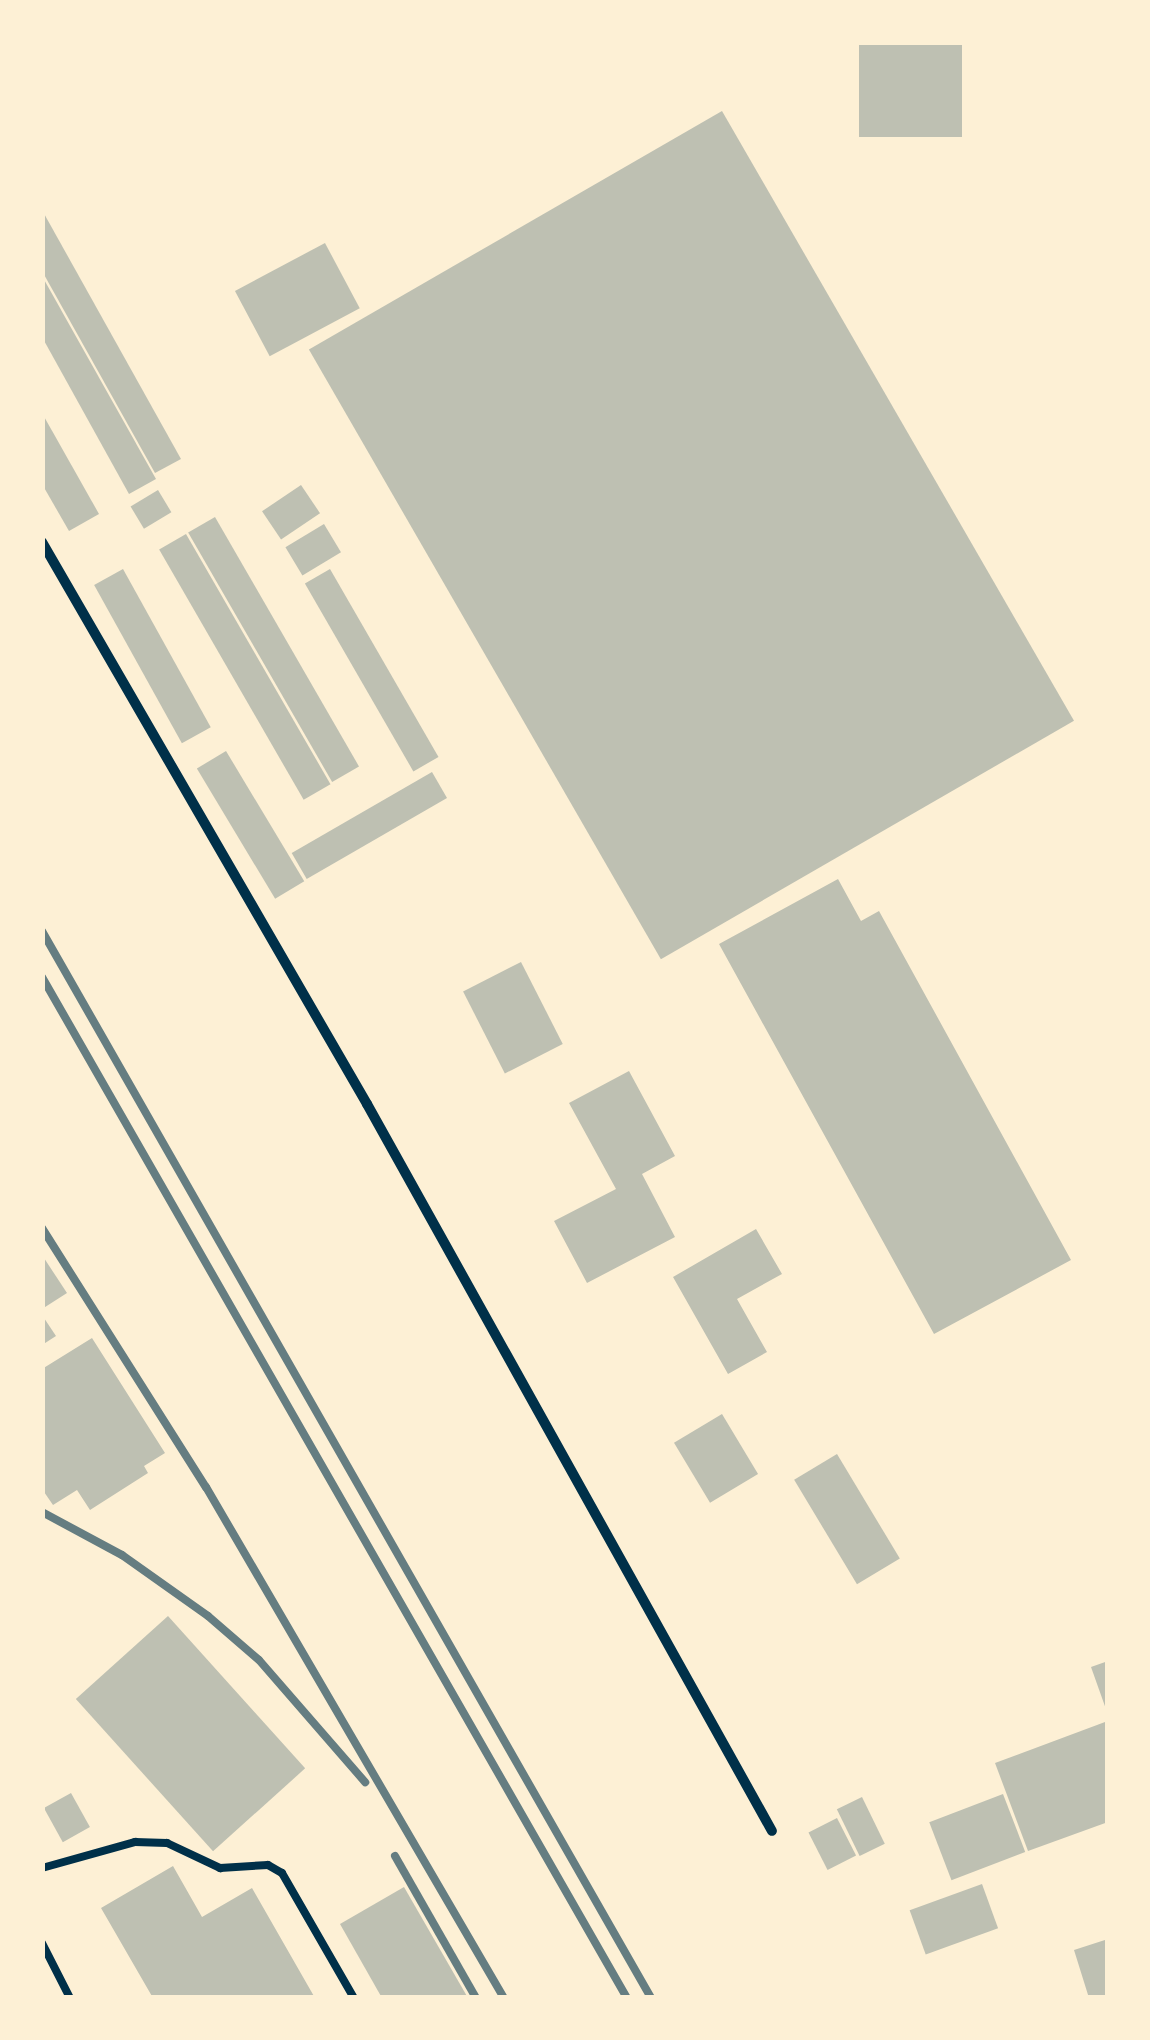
<!DOCTYPE html>
<html>
<head>
<meta charset="utf-8">
<style>
  body { margin:0 }
  #map { position:relative; width:1150px; height:2040px; overflow:hidden; background:#fdf0d5; font-family:Lato,sans-serif }
  div>[style] { position:absolute }
  .building>* { inset:0; background:#bec0b2; transform-origin:0 0 }
  .service>* { height:8px; margin:-4px; padding:0 4px; transform-origin:4px; border-radius:4px; background:#003049 }
  .minor>* { height:10px; margin:-5px; padding:0 5px; transform-origin:5px; border-radius:5px; background:#003049 }
  .rail>* { height:8px; margin:-4px; padding:0 4px; transform-origin:4px; border-radius:4px; background:#657d81 }
  span { translate:-50% -50%; white-space:nowrap; text-align:center; line-height:1.15; -webkit-text-stroke:8px #fdf0d5; paint-order:stroke }
  .frame { position:absolute; inset:0; border:45px solid #fdf0d5; pointer-events:none }
</style>
</head>
<body>
<div id="map">
  <div class="building">
    <i style="left:859px;top:42px;width:103px;height:95px"></i>
    <i style="left:722px;top:111px;width:704px;height:477px;rotate:60deg"></i>
    <i style="clip-path:polygon(42px 210px,181px 459px,155px 473px,42px 271px)"></i>
    <i style="left:325px;top:243px;width:74px;height:102px;rotate:62deg"></i>
    <i style="clip-path:polygon(42px 276px,156px 479px,129px 494px,42px 337px)"></i>
    <i style="clip-path:polygon(42px 413px,99px 514px,69px 531px,42px 484px)"></i>
    <i style="left:301px;top:485px;width:34px;height:47px;rotate:56deg"></i>
    <i style="left:158px;top:490px;width:26px;height:32px;rotate:59deg"></i>
    <i style="left:215px;top:517px;width:288px;height:31px;rotate:60deg"></i>
    <i style="left:324px;top:524px;width:33px;height:45px;rotate:59deg"></i>
    <i style="left:186px;top:534px;width:289px;height:31px;rotate:60deg"></i>
    <i style="left:123px;top:569px;width:181px;height:33px;rotate:61deg"></i>
    <i style="left:330px;top:569px;width:217px;height:29px;rotate:60deg"></i>
    <i style="left:226px;top:751px;width:152px;height:34px;rotate:59deg"></i>
    <i style="left:432px;top:772px;width:30px;height:162px;rotate:60deg"></i>
    <i style="clip-path:polygon(838px 879px,861px 921px,879px 911px,1071px 1260px,934px 1334px,719px 944px)"></i>
    <i style="left:521px;top:962px;width:92px;height:65px;rotate:63deg"></i>
    <i style="clip-path:polygon(629px 1071px,675px 1156px,642px 1174px,675px 1237px,587px 1283px,554px 1221px,616px 1189px,569px 1103px)"></i>
    <i style="clip-path:polygon(756px 1229px,782px 1274px,737px 1299px,767px 1352px,728px 1374px,673px 1277px)"></i>
    <i style="clip-path:polygon(42px 1255px,67px 1293px,42px 1309px)"></i>
    <i style="clip-path:polygon(42px 1315px,56px 1336px,42px 1345px)"></i>
    <i style="clip-path:polygon(92px 1338px,165px 1453px,144px 1466px,148px 1473px,90px 1510px,77px 1490px,53px 1505px,42px 1489px,42px 1369px)"></i>
    <i style="left:722px;top:1414px;width:70px;height:56px;rotate:59deg"></i>
    <i style="left:837px;top:1454px;width:122px;height:50px;rotate:59deg"></i>
    <i style="left:168px;top:1616px;width:205px;height:124px;rotate:48deg"></i>
    <i style="clip-path:polygon(1108px 1661px,1108px 1712px,1107px 1712px,1091px 1667px)"></i>
    <i style="clip-path:polygon(1105px 1722px,1108px 1822px,1028px 1851px,995px 1763px)"></i>
    <i style="left:71px;top:1793px;width:39px;height:31px;rotate:61deg"></i>
    <i style="left:1003px;top:1794px;width:62px;height:79px;rotate:69deg"></i>
    <i style="left:862px;top:1797px;width:52px;height:28px;rotate:64deg"></i>
    <i style="left:837px;top:1818px;width:42px;height:32px;rotate:63deg"></i>
    <i style="clip-path:polygon(173px 1866px,202px 1917px,252px 1888px,315px 1998px,153px 1998px,101px 1908px)"></i>
    <i style="left:982px;top:1884px;width:47px;height:77px;rotate:70deg"></i>
    <i style="clip-path:polygon(404px 1887px,468px 1998px,382px 1998px,340px 1924px)"></i>
    <i style="clip-path:polygon(1108px 1939px,1108px 1998px,1089px 1998px,1074px 1950px)"></i>
  </div>
  <div class="service">
    <i style="left:42px;top:1868px;width:97px;rotate:-15.6deg"></i>
    <i style="left:135px;top:1842px;width:32px;rotate:2deg"></i>
    <i style="left:167px;top:1843px;width:59px;rotate:25.3deg"></i>
    <i style="left:220px;top:1868px;width:48px;rotate:-3.6deg"></i>
    <i style="left:268px;top:1865px;width:16px;rotate:30deg"></i>
    <i style="left:282px;top:1873px;width:144px;rotate:60.1deg"></i>
    <i style="left:42px;top:1943px;width:62px;rotate:63deg"></i>
  </div>
  <div class="minor">
    <i style="left:42px;top:542px;width:649px;rotate:59.96deg"></i>
    <i style="left:367px;top:1104px;width:832px;rotate:60.88deg"></i>
  </div>
  <div class="rail">
    <i style="left:42px;top:931px;width:1229px;rotate:60.28deg"></i>
    <i style="left:42px;top:977px;width:1177px;rotate:60.19deg"></i>
    <i style="left:42px;top:1228px;width:307px;rotate:57.7deg"></i>
    <i style="left:206px;top:1487px;width:592px;rotate:59.75deg"></i>
    <i style="left:42px;top:1512px;width:91px;rotate:28.3deg"></i>
    <i style="left:122px;top:1555px;width:105px;rotate:35.3deg"></i>
    <i style="left:208px;top:1616px;width:67px;rotate:40.8deg"></i>
    <i style="left:259px;top:1660px;width:162px;rotate:49deg"></i>
    <i style="left:395px;top:1856px;width:163px;rotate:60.3deg"></i>
  </div>
  <div class="frame"></div>
</div>
</body>
</html>
